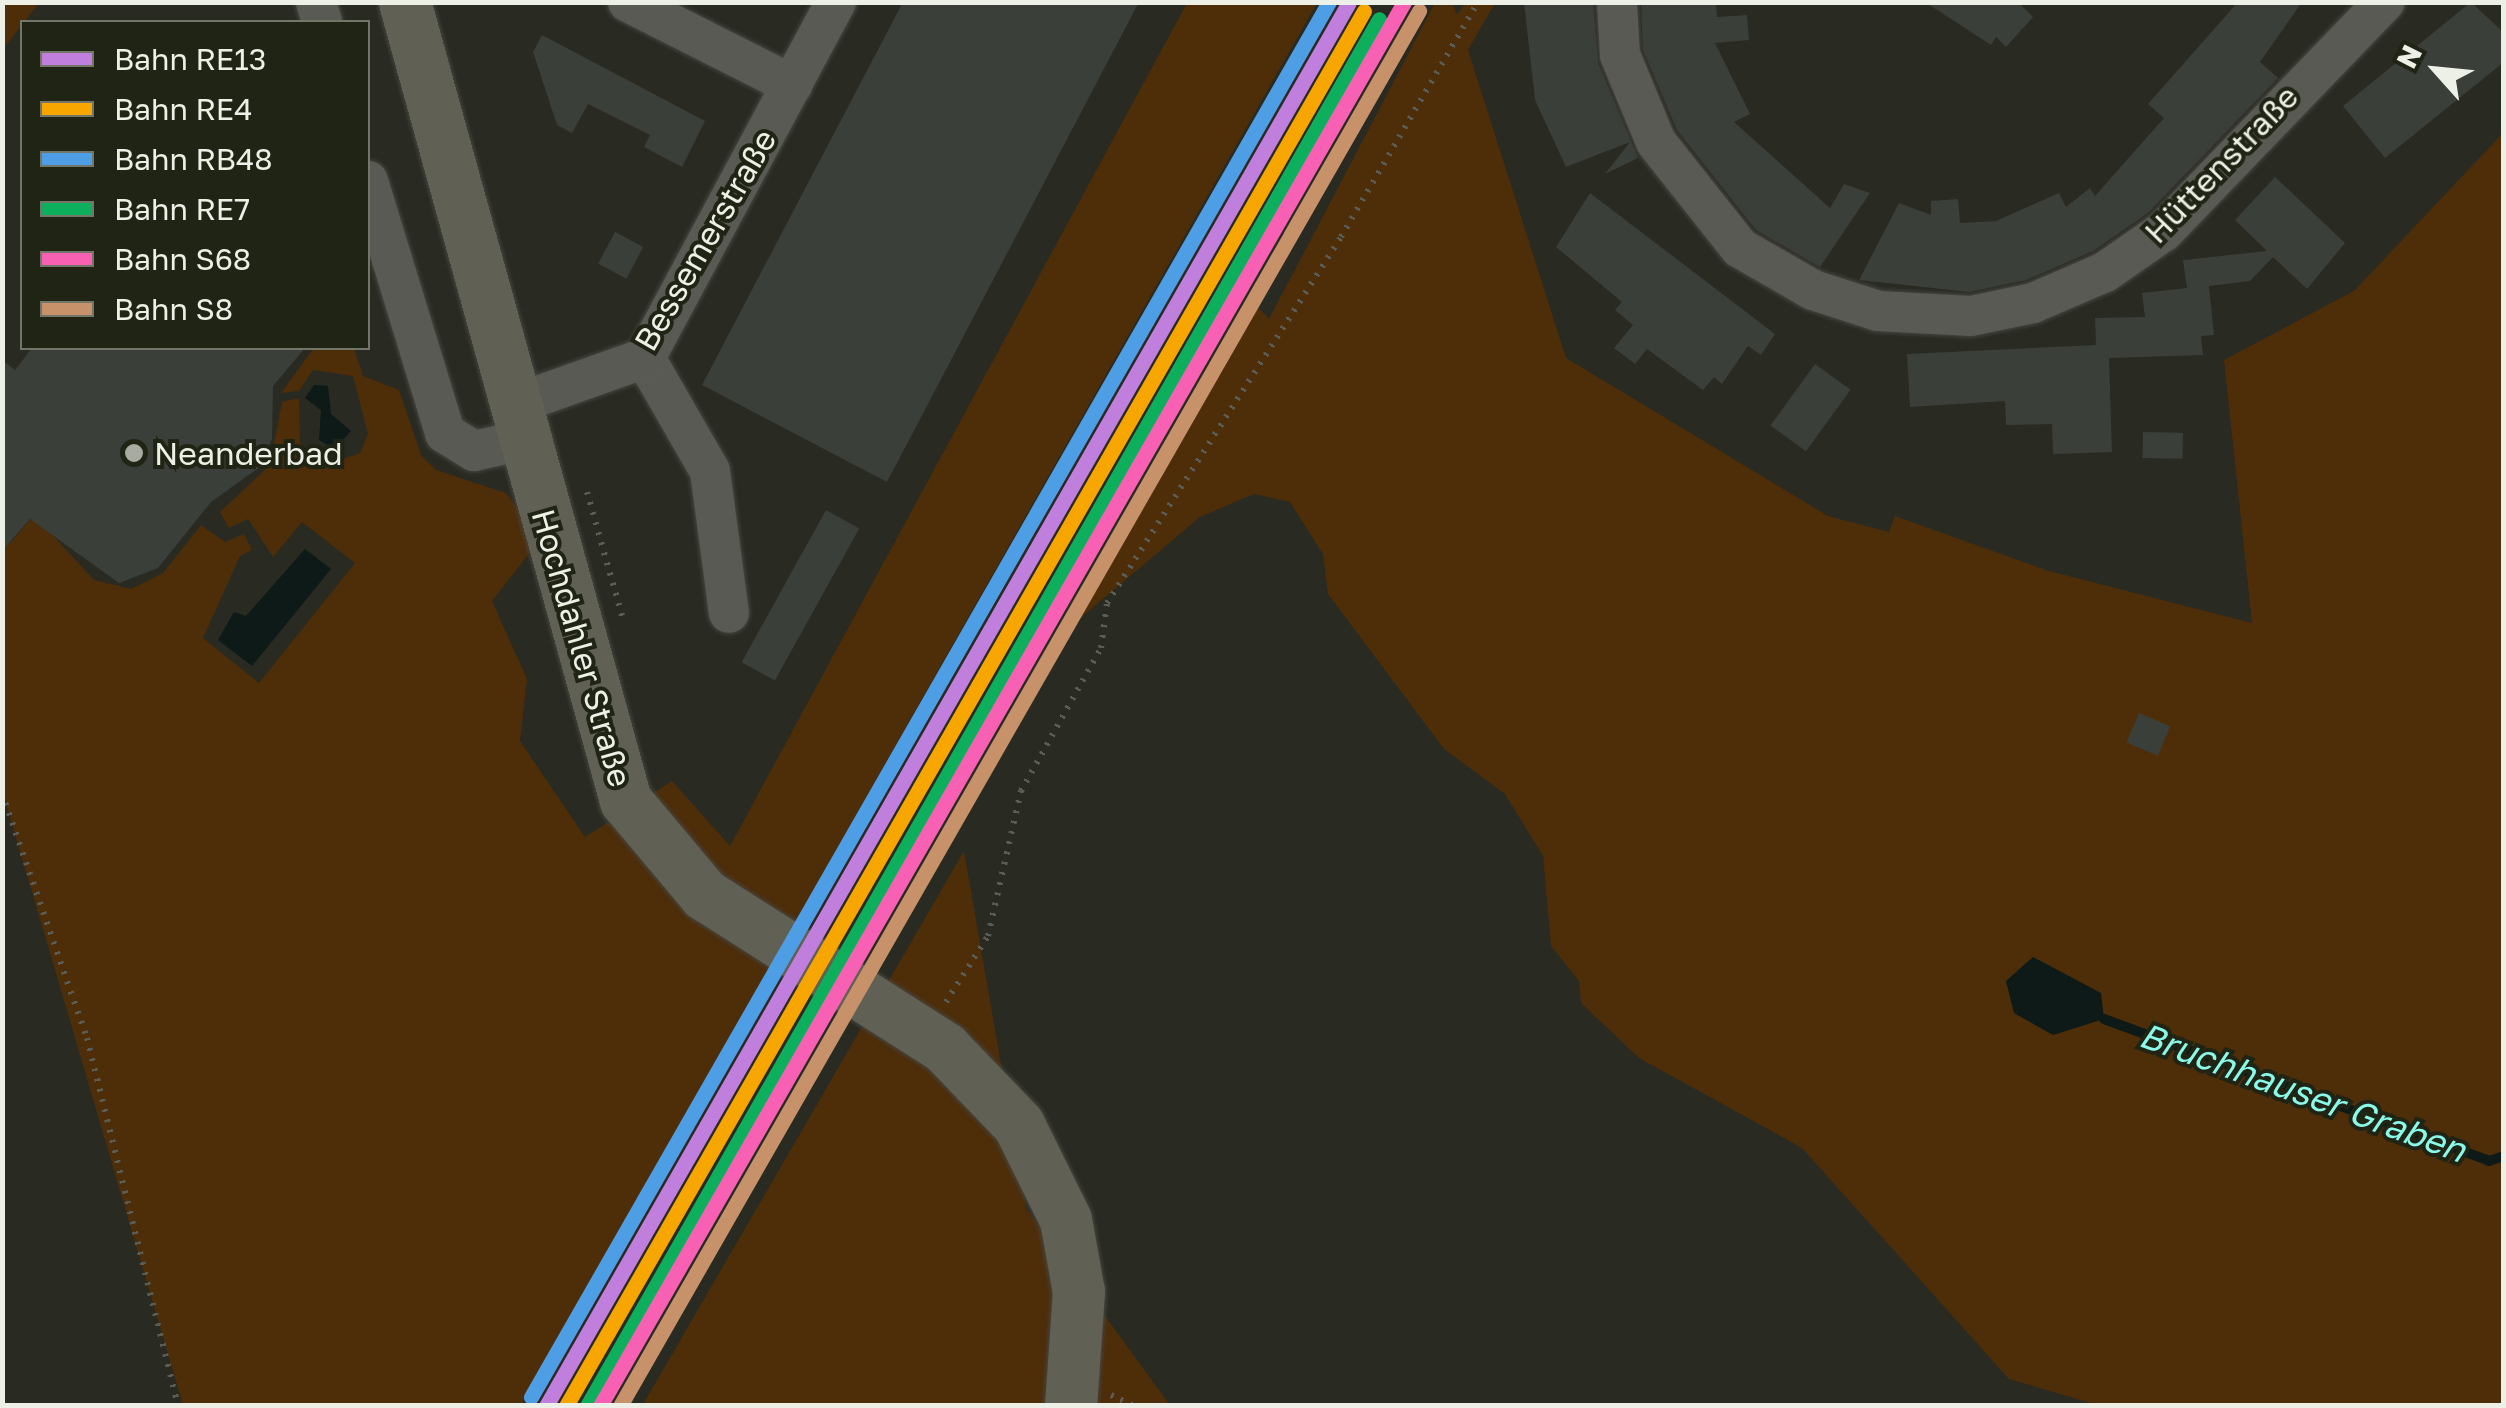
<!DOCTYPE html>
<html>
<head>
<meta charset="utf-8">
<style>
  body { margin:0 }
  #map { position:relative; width:2506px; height:1408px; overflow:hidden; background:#292a22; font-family:"Golos Text",sans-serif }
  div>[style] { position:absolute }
  .green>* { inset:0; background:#4e2d09 }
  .water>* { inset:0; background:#0d1a17 }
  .stream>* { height:10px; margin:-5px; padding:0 5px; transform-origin:5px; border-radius:5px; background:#0d1a17 }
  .building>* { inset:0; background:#3b3f39; transform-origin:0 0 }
  .path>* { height:6px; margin-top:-3px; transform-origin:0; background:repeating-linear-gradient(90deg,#5a5c56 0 2.5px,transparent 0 10.5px) }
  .roads { filter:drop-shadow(0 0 2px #454640) drop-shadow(0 0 2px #454640) }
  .minor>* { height:40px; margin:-20px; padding:0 20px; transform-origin:20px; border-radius:20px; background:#595a54 }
  .major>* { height:52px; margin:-26px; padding:0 26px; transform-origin:26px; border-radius:26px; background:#616055 }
  .rail-1>* { height:15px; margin:-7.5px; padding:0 7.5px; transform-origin:7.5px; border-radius:7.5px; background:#c07fdc }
  .rail-2>* { height:15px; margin:-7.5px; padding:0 7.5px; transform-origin:7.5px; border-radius:7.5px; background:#f7a600 }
  .rail-3>* { height:15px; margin:-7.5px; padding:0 7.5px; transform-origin:7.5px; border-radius:7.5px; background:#4d9ee5 }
  .rail-4>* { height:15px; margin:-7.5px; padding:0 7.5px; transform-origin:7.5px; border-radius:7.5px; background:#0daf5c }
  .rail-5>* { height:15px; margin:-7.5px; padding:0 7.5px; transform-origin:7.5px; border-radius:7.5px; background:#f860b3 }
  .rail-6>* { height:15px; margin:-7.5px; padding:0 7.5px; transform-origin:7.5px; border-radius:7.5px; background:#c7916a }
  .dots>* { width:28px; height:28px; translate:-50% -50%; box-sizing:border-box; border:5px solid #202415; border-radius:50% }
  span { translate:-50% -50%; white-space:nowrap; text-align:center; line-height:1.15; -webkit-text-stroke:8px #202415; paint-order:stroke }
  .street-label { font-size:32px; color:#edf0e6 }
  .poi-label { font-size:32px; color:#edf0e6 }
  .left { translate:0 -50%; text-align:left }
  .water-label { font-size:35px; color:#8bfbe9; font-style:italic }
  .frame { position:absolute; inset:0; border:5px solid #edf0e6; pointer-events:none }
  .legend { position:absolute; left:20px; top:20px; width:350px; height:330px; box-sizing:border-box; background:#202415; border:2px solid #727669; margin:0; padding:12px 18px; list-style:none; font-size:30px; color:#edf0e6 }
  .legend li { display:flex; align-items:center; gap:20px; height:50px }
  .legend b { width:50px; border:2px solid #727669 }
  .north { position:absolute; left:2386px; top:20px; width:100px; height:100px; -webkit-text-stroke:8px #202415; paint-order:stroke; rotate:297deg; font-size:28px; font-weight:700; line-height:40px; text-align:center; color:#edf0e6 }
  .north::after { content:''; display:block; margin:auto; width:35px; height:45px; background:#edf0e6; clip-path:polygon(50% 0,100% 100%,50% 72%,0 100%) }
</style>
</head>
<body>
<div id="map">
  <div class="green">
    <i style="clip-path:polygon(3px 2px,39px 3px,3px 49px,2px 3px)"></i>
    <i style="clip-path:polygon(1187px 3px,1317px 3px,521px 1405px,183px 1405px,3px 793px,2px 538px,10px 543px,34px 515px,94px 580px,131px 589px,163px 573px,201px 525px,225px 542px,244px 534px,252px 550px,240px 556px,203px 638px,259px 683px,355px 563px,302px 522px,273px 557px,248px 519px,229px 528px,220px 512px,270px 465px,282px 402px,299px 398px,300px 442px,310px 456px,327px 465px,360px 453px,368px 434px,353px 376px,313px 370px,299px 391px,281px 393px,314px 348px,354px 348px,363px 376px,399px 390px,421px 455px,436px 470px,506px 493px,521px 512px,532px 550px,492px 601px,527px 679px,520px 741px,585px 837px,672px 781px,730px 846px)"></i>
    <i style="clip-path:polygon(1435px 3px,1452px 3px,1457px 15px,1465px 3px,1495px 3px,1468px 50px,1566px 358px,1828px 516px,1889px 532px,1895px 516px,2049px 571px,2252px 623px,2224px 360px,2354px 291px,2503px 133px,2503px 1405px,2101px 1406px,2009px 1379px,1802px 1148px,1639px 1058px,1581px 1003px,1579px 981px,1551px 946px,1543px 856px,1505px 794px,1444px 749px,1328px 594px,1323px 554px,1290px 502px,1254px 494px,1200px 517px,1053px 641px,1252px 301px,1269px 319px)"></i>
    <i style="clip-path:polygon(964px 851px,1026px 1208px,1170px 1405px,642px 1406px)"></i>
  </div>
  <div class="water">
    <i style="clip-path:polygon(314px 385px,328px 386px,331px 414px,351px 431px,335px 449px,319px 440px,321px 410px,305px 398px)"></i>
    <i style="clip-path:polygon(305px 549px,331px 569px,252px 666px,218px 640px,234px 612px,246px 616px)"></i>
    <i style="clip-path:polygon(2033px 957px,2101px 993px,2104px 1019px,2053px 1035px,2014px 1013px,2006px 981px)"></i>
  </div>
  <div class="stream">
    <i style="left:2104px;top:1019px;width:410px;rotate:20.2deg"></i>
    <i style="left:2489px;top:1161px;width:16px;rotate:-18deg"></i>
  </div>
  <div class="building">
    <i style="clip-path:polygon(903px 2px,1139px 2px,887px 482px,702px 385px)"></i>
    <i style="clip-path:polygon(1524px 2px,1593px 2px,1598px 63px,1638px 158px,1605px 174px,1630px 142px,1566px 167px,1535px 100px)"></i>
    <i style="clip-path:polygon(1641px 2px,1716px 2px,1717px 17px,1747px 15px,1749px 40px,1715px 43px,1750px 114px,1734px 122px,1830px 208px,1844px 184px,1870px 193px,1820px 267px,1756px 230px,1677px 130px,1643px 50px)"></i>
    <i style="clip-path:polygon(1925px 2px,2018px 2px,2033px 17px,2006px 47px,1996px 37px,1991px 45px)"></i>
    <i style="clip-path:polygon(2238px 2px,2302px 2px,2260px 62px,2278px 78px,2148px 213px,2093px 251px,2026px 280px,1969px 292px,1859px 280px,1899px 203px,1931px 215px,1931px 201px,1958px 199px,1960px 223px,1996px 221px,2059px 193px,2066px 207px,2090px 188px,2095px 196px,2164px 118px,2148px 104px)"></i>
    <i style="clip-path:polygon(2471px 2px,2504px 33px,2504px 62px,2385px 158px,2343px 106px)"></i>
    <i style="clip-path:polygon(542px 35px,705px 121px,682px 167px,644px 147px,650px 135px,588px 104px,572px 133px,557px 125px,533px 52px)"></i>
    <i style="clip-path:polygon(2275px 177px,2345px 243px,2307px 289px,2273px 257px,2250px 281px,2209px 286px,2214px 335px,2201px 336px,2203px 355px,2109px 358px,2112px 452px,2053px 454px,2052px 424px,2006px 425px,2005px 401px,1910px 407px,1907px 354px,2096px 345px,2095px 318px,2145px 317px,2142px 293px,2187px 288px,2183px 260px,2267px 251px,2235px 220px)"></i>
    <i style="clip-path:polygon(1590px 193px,1775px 334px,1761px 355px,1748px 346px,1722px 384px,1714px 377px,1703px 390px,1647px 349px,1635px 364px,1614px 348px,1633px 325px,1615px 310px,1622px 302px,1556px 247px)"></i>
    <i style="left:615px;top:232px;width:32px;height:36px;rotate:28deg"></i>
    <i style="clip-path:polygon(32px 348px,305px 348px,273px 386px,272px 439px,260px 467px,211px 502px,158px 568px,119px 583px,30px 519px,2px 551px,2px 360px,15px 370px)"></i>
    <i style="left:1815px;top:364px;width:44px;height:76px;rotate:36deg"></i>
    <i style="left:2143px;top:432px;width:40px;height:26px;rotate:1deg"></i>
    <i style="left:826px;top:510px;width:38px;height:174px;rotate:29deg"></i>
    <i style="left:2139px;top:713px;width:34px;height:32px;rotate:23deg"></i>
  </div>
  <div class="path">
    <i style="left:587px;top:492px;width:136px;rotate:74.2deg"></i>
    <i style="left:2px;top:793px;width:259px;rotate:70.9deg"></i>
    <i style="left:87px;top:1038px;width:379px;rotate:76.1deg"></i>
    <i style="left:946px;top:1002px;width:78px;rotate:-57.5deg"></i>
    <i style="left:988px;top:936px;width:149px;rotate:-77.2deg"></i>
    <i style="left:1021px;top:791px;width:164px;rotate:-60.8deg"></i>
    <i style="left:1101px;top:648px;width:45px;rotate:-82.4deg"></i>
    <i style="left:1107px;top:603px;width:434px;rotate:-57.4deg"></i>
    <i style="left:1341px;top:237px;width:272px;rotate:-59.8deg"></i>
    <i style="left:1111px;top:1395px;width:25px;rotate:26deg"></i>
  </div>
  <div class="roads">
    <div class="minor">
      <i style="left:316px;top:2px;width:21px;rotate:73deg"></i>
      <i style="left:628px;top:2px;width:184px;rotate:26.8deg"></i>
      <i style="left:1617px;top:2px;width:53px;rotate:86.8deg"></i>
      <i style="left:1620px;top:55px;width:94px;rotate:67.5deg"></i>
      <i style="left:1656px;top:142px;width:135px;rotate:51.6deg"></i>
      <i style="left:1740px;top:248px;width:84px;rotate:29.9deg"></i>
      <i style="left:1813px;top:290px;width:68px;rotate:17.9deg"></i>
      <i style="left:1878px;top:311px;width:93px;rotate:3.1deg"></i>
      <i style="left:1971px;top:316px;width:63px;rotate:-11.8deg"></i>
      <i style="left:2033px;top:303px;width:78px;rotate:-23.3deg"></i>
      <i style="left:2105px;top:272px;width:72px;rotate:-34.8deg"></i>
      <i style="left:2164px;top:231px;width:318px;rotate:-46.1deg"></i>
      <i style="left:368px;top:181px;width:264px;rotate:73deg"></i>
      <i style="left:445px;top:433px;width:34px;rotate:32deg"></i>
      <i style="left:474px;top:451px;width:50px;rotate:-12.7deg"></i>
      <i style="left:645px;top:358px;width:130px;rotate:60.1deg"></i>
      <i style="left:710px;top:471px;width:143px;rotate:82.4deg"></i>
      <i style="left:513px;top:405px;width:140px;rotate:-19.6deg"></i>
      <i style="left:645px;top:358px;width:404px;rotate:-61.8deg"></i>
    </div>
    <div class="major">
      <i style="left:405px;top:2px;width:829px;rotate:74.54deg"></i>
      <i style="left:626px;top:801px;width:123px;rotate:50deg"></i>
      <i style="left:705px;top:895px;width:285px;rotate:32.5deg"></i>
      <i style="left:945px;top:1048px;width:107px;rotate:46.1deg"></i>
      <i style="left:1019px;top:1125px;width:106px;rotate:63.7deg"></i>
      <i style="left:1066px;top:1220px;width:73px;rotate:79.8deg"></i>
      <i style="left:1079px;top:1292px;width:114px;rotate:94deg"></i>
    </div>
  </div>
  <div class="rail-1">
    <i style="left:546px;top:1406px;width:1617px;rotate:-60.23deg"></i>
  </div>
  <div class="rail-2">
    <i style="left:566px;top:1406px;width:1607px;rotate:-60.23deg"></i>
  </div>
  <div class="rail-3">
    <i style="left:531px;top:1397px;width:1607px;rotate:-60.23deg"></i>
  </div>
  <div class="rail-4">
    <i style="left:587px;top:1406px;width:1597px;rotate:-60.27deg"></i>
  </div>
  <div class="rail-5">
    <i style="left:600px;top:1406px;width:1618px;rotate:-60.2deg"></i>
  </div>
  <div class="rail-6">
    <i style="left:620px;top:1406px;width:1608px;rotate:-60.2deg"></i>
  </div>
  <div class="dots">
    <i style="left:134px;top:453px;background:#a8aba1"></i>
  </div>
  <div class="street-label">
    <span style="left:2221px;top:164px;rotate:-46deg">Hüttenstraße</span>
    <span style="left:705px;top:240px;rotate:-60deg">Bessemerstraße</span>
    <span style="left:582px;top:648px;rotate:74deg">Hochdahler Straße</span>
  </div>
  <div class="poi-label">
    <span class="left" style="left:154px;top:453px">Neanderbad</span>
  </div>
  <div class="water-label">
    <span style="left:2303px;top:1092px;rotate:20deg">Bruchhauser Graben</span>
  </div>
  <div class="frame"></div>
  <ul class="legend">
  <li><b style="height:12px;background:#c07fdc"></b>Bahn RE13</li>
  <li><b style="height:12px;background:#f7a600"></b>Bahn RE4</li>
  <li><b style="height:12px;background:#4d9ee5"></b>Bahn RB48</li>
  <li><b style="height:12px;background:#0daf5c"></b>Bahn RE7</li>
  <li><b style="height:12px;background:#f860b3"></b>Bahn S68</li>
  <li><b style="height:12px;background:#c7916a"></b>Bahn S8</li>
  </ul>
  <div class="north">N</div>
</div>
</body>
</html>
